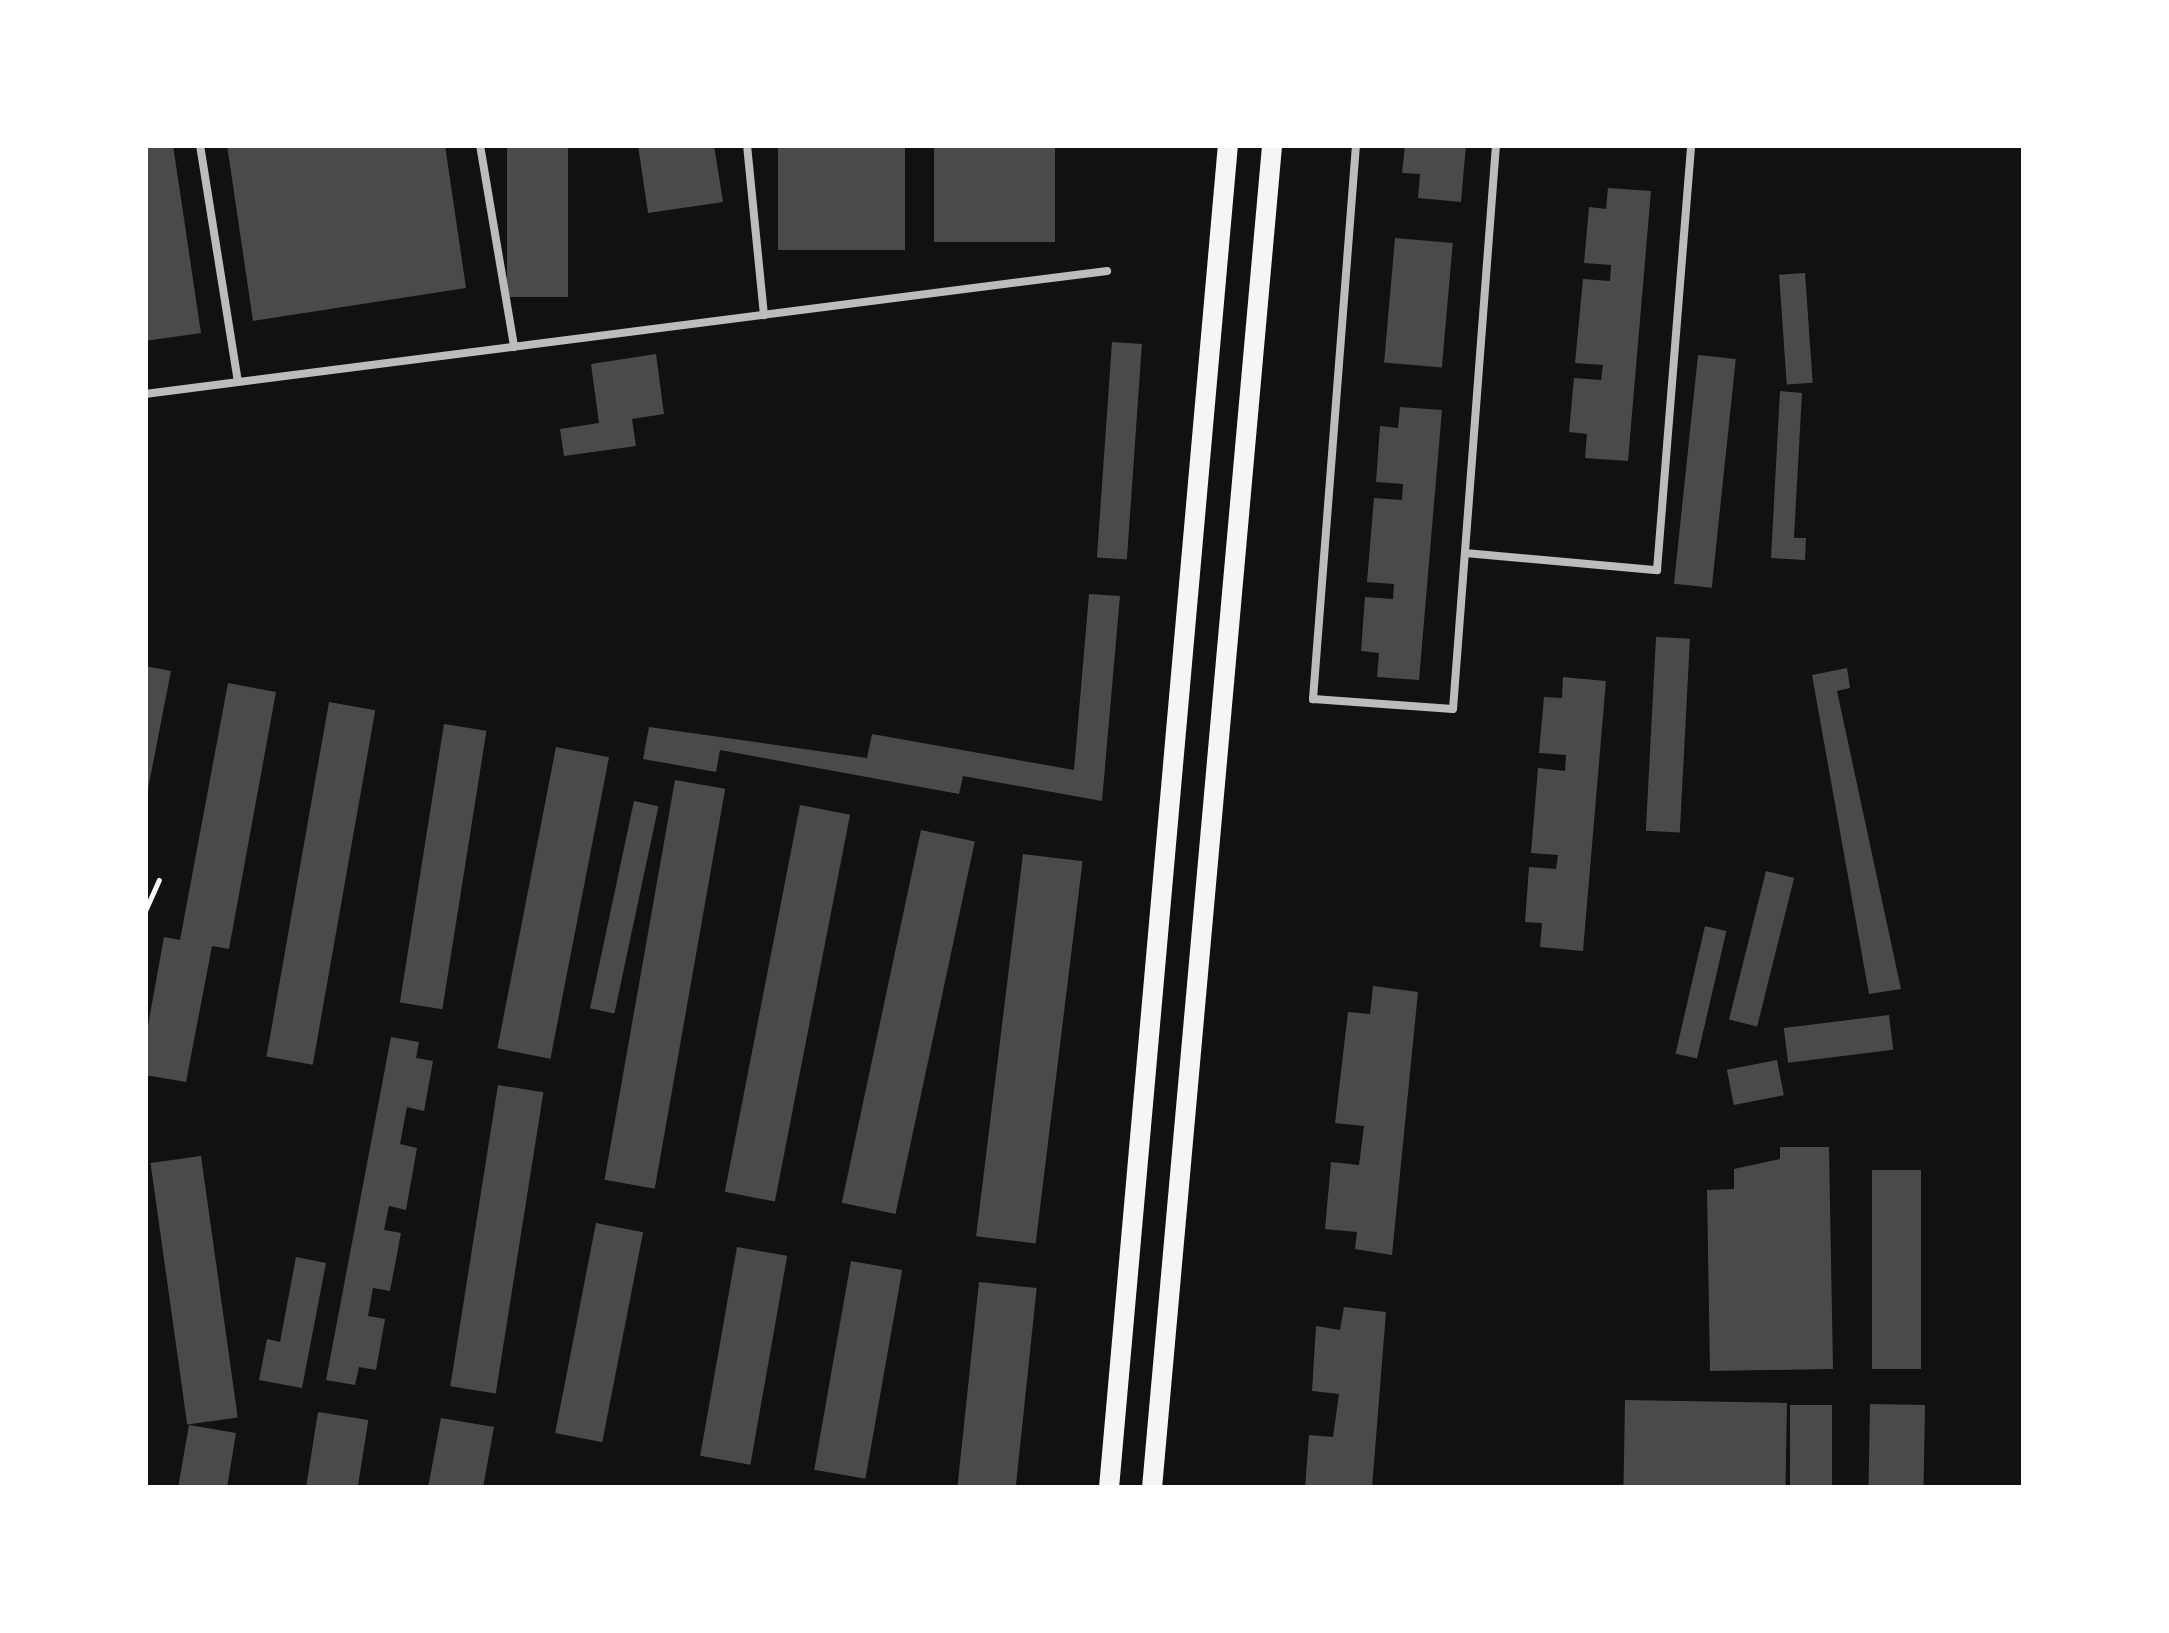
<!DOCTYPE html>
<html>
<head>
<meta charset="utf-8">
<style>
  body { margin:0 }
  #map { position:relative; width:2169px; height:1633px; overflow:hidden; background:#111; font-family:Raleway,sans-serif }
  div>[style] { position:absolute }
  .building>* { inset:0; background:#4a4a4a; transform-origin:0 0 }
  .path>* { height:5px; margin:-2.5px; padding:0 2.5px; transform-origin:2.5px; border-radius:2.5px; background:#f5f5f5 }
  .service>* { height:8px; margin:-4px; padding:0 4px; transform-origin:4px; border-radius:4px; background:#bcbcbc }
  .secondary>* { height:20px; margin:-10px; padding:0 10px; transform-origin:10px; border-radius:10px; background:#f5f5f5 }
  span { translate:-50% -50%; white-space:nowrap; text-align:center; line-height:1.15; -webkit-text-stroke:8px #fff; paint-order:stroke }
  .frame { position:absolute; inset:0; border:148px solid #fff; pointer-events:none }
</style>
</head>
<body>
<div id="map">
  <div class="building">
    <i style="clip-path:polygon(145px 145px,173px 145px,201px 333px,145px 341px)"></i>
    <i style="clip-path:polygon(227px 145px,445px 145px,466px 288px,253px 321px)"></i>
    <i style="left:507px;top:145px;width:61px;height:152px"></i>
    <i style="clip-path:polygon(638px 145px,714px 145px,723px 202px,648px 213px)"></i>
    <i style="left:778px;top:145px;width:127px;height:105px"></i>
    <i style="left:934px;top:145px;width:121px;height:97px"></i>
    <i style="clip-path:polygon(1405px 145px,1466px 145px,1461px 202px,1418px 198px,1420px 174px,1402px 173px)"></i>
    <i style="clip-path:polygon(1608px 188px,1651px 191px,1628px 461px,1585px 458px,1587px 434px,1569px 432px,1574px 378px,1601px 380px,1603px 365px,1575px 363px,1583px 279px,1610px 281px,1611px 265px,1584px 263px,1589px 207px,1606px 209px)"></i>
    <i style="left:1395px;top:238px;width:58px;height:125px;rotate:5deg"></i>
    <i style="left:1805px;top:273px;width:110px;height:26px;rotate:86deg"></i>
    <i style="left:1112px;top:342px;width:30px;height:216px;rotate:4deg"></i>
    <i style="clip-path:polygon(656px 354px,664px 414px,632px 419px,636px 446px,564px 456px,560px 429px,599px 423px,591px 364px)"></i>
    <i style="left:1698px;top:355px;width:38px;height:230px;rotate:6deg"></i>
    <i style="clip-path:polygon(1780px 391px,1802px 393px,1794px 538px,1806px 538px,1805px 560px,1771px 558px)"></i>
    <i style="clip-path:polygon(1400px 407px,1442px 410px,1419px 680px,1377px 677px,1379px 653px,1361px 651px,1365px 597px,1393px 599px,1394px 584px,1367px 582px,1374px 498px,1402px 500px,1403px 484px,1376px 482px,1380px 426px,1398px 428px)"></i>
    <i style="clip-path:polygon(1089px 594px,1120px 596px,1102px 801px,963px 776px,959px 794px,720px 750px,716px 772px,643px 759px,649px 727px,867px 758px,872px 734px,1074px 770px)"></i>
    <i style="left:1656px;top:637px;width:34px;height:194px;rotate:3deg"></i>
    <i style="clip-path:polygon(145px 666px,171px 671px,147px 794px,145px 794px)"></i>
    <i style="clip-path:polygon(1847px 668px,1850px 688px,1837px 691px,1901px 989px,1869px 994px,1812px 675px)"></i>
    <i style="clip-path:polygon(1563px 677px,1606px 681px,1583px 951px,1540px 947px,1542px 923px,1525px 922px,1529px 867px,1556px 869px,1558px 855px,1531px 853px,1538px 768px,1565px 771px,1566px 755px,1539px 753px,1544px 697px,1562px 698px)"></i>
    <i style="clip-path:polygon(228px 683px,276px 692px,229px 949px,212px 946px,186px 1082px,145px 1075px,145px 1042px,164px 937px,180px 940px)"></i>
    <i style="left:329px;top:702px;width:47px;height:360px;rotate:10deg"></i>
    <i style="left:444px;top:724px;width:43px;height:282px;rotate:9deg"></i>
    <i style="left:556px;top:747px;width:54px;height:307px;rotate:11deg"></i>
    <i style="left:675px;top:780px;width:51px;height:406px;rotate:10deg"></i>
    <i style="left:634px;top:801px;width:25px;height:212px;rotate:12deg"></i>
    <i style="left:800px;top:805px;width:51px;height:394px;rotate:11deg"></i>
    <i style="left:921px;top:830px;width:55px;height:381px;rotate:12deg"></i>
    <i style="left:1023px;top:854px;width:60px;height:385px;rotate:7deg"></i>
    <i style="left:1766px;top:871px;width:29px;height:153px;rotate:14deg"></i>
    <i style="left:1705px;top:926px;width:22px;height:131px;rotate:13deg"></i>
    <i style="clip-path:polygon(1373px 986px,1418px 992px,1392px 1255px,1355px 1249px,1357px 1232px,1325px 1229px,1331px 1162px,1359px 1165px,1364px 1126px,1335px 1123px,1348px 1012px,1370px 1014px)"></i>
    <i style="left:1889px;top:1015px;width:35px;height:106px;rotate:83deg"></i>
    <i style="clip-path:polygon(391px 1037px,419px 1042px,416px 1058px,433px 1061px,424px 1111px,407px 1107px,400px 1144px,417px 1148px,406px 1210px,389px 1206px,384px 1230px,401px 1233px,390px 1291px,373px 1288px,368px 1316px,385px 1319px,376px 1370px,359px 1367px,355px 1385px,326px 1380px)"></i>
    <i style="left:1777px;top:1060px;width:36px;height:51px;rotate:79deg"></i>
    <i style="left:498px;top:1085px;width:46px;height:305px;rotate:9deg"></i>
    <i style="clip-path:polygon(1780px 1147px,1829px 1147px,1833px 1369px,1710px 1371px,1707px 1190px,1734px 1189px,1734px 1169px,1780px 1159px)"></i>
    <i style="left:201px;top:1156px;width:264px;height:51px;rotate:82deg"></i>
    <i style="left:1872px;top:1170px;width:49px;height:199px"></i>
    <i style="left:596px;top:1223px;width:48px;height:214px;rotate:11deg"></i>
    <i style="left:737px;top:1247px;width:51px;height:212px;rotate:10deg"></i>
    <i style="clip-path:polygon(296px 1257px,326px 1263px,302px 1388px,259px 1380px,267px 1339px,280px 1342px)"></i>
    <i style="left:851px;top:1261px;width:52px;height:212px;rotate:10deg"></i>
    <i style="left:979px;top:1282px;width:58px;height:207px;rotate:6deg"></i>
    <i style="clip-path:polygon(1344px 1307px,1386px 1312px,1372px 1488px,1305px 1488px,1309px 1435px,1333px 1437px,1339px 1394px,1312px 1391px,1316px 1326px,1340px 1330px)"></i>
    <i style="left:1625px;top:1400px;width:162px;height:88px;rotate:1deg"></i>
    <i style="left:1870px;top:1404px;width:55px;height:84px;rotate:1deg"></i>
    <i style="left:1790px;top:1405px;width:42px;height:83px"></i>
    <i style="left:318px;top:1412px;width:51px;height:77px;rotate:9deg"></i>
    <i style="clip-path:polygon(441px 1418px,494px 1427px,483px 1488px,428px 1488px)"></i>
    <i style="clip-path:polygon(189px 1425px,236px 1433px,227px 1488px,178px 1488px)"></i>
  </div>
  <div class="path">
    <i style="left:145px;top:911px;width:34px;rotate:-66deg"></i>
  </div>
  <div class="service">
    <i style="left:200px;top:145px;width:240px;rotate:80.9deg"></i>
    <i style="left:480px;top:145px;width:205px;rotate:80.4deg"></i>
    <i style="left:747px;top:145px;width:171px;rotate:84.3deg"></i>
    <i style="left:1356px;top:145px;width:556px;rotate:94.44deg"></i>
    <i style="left:1313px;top:699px;width:140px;rotate:4.1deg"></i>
    <i style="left:1453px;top:709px;width:566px;rotate:-85.64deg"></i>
    <i style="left:145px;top:394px;width:970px;rotate:-7.29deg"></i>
    <i style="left:1465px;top:553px;width:193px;rotate:5.1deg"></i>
    <i style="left:1657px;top:570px;width:426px;rotate:-85.4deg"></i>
  </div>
  <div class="secondary">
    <i style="left:1109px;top:1488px;width:1348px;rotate:-84.94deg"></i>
    <i style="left:1152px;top:1488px;width:1348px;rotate:-84.89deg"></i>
  </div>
  <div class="frame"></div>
</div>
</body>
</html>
